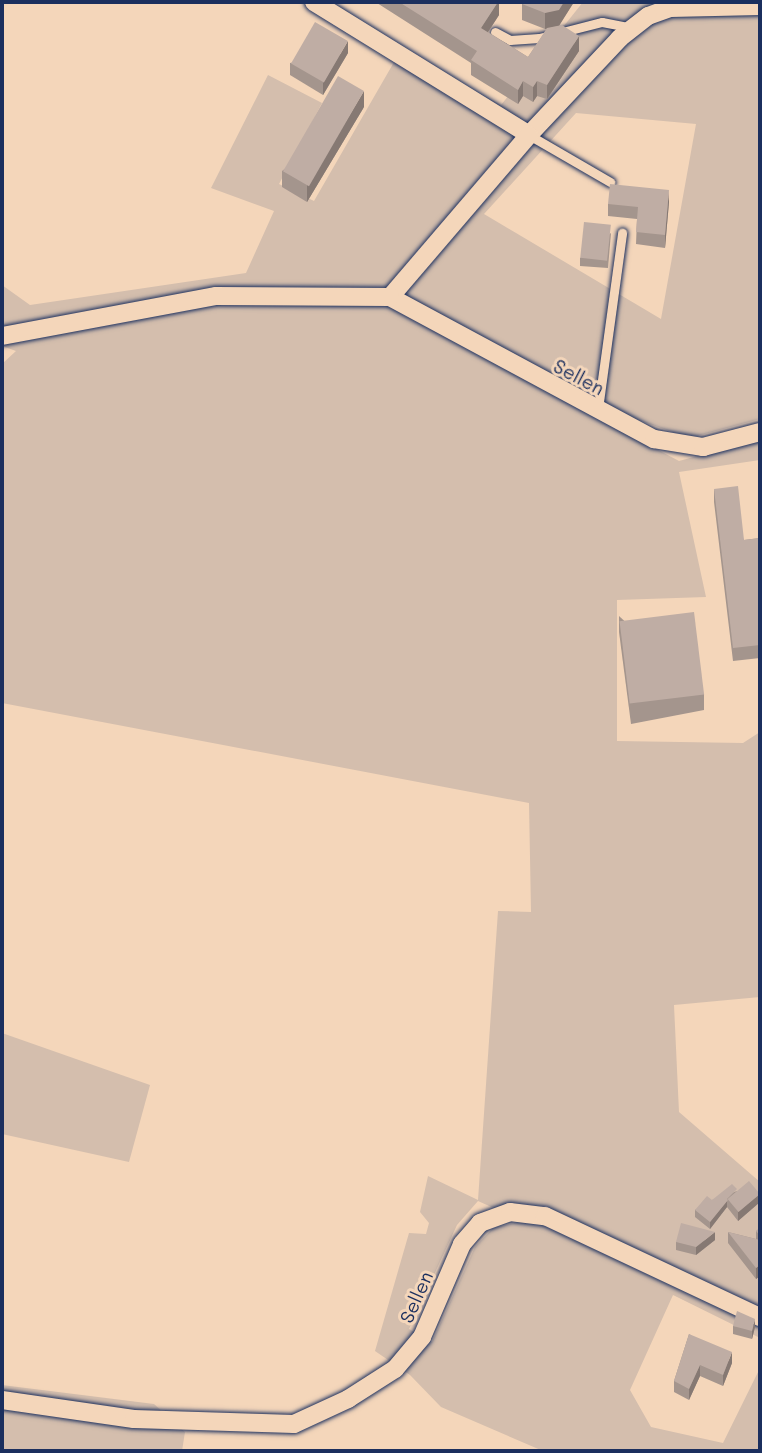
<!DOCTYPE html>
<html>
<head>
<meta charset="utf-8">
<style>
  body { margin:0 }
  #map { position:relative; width:762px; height:1453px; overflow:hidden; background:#f4d6ba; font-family:Mali,sans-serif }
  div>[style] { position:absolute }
  .green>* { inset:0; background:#d4bead }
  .roads { filter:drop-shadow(0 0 2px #1b2f5e) drop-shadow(0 0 2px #1b2f5e) }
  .lane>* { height:9px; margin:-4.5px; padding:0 4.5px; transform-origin:4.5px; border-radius:4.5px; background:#f4d6ba }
  .street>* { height:18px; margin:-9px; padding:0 9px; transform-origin:9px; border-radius:9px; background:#f4d6ba }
  .wall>* { inset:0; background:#a4958d }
  .shaded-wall>* { inset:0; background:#867973 }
  .building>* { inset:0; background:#bfada4; transform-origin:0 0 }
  span { translate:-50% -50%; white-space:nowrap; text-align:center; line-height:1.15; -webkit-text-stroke:6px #f4d6ba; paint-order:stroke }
  .street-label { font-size:19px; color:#1b2f5e }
  .frame { position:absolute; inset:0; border:4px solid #1b2f5e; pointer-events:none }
</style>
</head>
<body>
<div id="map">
  <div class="green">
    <i style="clip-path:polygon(evenodd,583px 2px,760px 2px,760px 419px,690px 438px,615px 412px,613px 426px,679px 461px,760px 439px,760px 460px,679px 472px,706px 597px,617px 600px,617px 741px,743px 743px,760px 732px,760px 997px,674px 1005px,679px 1112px,760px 1182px,760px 1338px,673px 1295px,630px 1390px,651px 1427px,723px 1443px,760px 1368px,760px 1451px,543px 1451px,441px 1407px,410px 1375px,375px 1351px,409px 1233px,426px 1234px,429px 1223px,420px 1212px,428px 1176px,478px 1200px,498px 911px,531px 912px,529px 803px,2px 703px,2px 364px,16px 351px,2px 346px,2px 285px,30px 305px,246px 273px,274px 211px,211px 188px,268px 75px,322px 103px,279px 184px,314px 201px,401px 50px,501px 105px,583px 2px,576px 113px,696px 124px,661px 319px,484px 214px,576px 113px,583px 2px,478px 1201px,523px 1221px,493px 1228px,475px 1247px,432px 1342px,409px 1329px,457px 1225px,478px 1201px)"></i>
    <i style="clip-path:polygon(2px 1033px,150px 1085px,129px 1162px,2px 1134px)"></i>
    <i style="clip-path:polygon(2px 1385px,154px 1404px,185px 1432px,182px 1451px,2px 1451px)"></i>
  </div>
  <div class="roads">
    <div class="lane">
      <i style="left:495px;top:32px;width:17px;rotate:28deg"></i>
      <i style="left:510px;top:40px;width:29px;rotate:-4deg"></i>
      <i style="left:539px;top:38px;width:65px;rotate:-14.3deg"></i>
      <i style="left:602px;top:22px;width:31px;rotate:11deg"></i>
      <i style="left:529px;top:135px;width:94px;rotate:30.1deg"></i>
      <i style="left:598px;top:409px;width:178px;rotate:-82.2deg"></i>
    </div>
    <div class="street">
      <i style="left:314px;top:2px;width:253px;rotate:31.7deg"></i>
      <i style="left:760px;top:6px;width:90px;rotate:178.7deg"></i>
      <i style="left:670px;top:8px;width:23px;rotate:160deg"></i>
      <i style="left:648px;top:16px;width:36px;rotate:142deg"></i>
      <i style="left:620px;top:38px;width:133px;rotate:133.2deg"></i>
      <i style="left:529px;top:135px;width:213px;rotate:130.6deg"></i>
      <i style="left:390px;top:297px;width:300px;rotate:28.3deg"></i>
      <i style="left:654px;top:439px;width:50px;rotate:9.3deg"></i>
      <i style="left:703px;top:447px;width:59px;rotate:-14.7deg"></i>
      <i style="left:2px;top:336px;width:218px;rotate:-10.6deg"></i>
      <i style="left:216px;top:296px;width:174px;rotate:0.3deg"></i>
      <i style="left:2px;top:1400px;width:133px;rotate:8.2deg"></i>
      <i style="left:134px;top:1419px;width:160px;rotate:1.8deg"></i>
      <i style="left:294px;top:1424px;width:60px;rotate:-24.8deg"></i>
      <i style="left:348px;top:1399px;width:56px;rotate:-32.6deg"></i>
      <i style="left:395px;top:1369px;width:42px;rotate:-49.8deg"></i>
      <i style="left:422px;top:1337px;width:101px;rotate:-66.7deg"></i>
      <i style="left:462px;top:1244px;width:28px;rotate:-49deg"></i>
      <i style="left:480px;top:1223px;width:32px;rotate:-20deg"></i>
      <i style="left:510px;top:1212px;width:35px;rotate:7deg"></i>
      <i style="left:545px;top:1216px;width:238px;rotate:25.2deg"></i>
    </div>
  </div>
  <div class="wall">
    <i style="clip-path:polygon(377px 2px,499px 2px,499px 15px,488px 32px,528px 57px,547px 29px,545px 29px,522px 20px,522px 4px,574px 2px,559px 25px,579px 51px,547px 99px,537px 96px,533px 102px,523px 96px,518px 104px,471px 75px,471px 63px,377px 3px)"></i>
    <i style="clip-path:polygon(348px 53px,323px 95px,290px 75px,290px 63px)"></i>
    <i style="clip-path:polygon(364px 107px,307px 202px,282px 187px,282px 171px)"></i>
    <i style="clip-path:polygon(669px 202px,665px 248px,636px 244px,637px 219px,608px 216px,608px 204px)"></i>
    <i style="clip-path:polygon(611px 233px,608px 268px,580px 266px,580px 258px)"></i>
    <i style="clip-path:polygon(714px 489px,744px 540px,760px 538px,760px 658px,733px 661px,714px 502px)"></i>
    <i style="clip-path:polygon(619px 616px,704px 694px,704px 710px,631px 724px,619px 632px)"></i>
    <i style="clip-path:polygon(737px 1191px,760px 1194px,760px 1202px,738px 1221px,727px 1207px,710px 1229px,695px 1217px,695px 1210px,712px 1200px)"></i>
    <i style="clip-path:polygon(760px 1228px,760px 1276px,756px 1279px,728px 1243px,728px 1232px,756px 1239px,756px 1231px)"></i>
    <i style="clip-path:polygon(715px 1240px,696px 1255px,676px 1250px,676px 1242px)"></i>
    <i style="clip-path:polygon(733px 1326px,755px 1327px,752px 1339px,733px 1334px)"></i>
    <i style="clip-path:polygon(689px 1334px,732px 1363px,723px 1386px,700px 1376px,689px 1400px,674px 1392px,674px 1381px)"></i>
  </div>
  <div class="shaded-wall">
    <i style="clip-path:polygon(498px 2px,499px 2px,499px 15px,481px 43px,481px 28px)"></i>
    <i style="clip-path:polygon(564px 2px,574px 2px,559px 26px,545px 29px,545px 13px)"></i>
    <i style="clip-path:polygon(579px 36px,579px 51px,547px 99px,547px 85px)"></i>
    <i style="clip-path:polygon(348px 41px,348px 53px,323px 95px,323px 83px)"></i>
    <i style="clip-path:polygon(523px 81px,523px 96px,518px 104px,518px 90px)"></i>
    <i style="clip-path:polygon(537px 81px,537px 96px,533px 102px,533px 87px)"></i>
    <i style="clip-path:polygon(364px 91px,364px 107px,307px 202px,307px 186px)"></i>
    <i style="clip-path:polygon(669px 190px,669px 202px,665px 248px,665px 235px)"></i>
    <i style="clip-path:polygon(760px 1194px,760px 1202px,738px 1221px,738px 1212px)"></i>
    <i style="clip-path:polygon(727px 1201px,727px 1207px,710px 1229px,710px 1222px)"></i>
    <i style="clip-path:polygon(715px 1232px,715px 1240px,696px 1255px,696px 1247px)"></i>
    <i style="clip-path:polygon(760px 1265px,760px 1276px,756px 1279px,756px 1268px)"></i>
    <i style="clip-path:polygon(755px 1319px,755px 1327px,752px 1339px,752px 1331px)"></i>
    <i style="clip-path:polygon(732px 1352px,732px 1363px,723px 1386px,723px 1375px)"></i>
    <i style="clip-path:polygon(700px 1365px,700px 1376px,689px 1400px,689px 1389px)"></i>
  </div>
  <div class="building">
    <i style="clip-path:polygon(399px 2px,498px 2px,481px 28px,528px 57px,547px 28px,562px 25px,579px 36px,547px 85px,537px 81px,533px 87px,523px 81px,518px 90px,471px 60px,477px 51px)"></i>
    <i style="clip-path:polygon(522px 2px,564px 2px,559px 10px,545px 13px,522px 4px)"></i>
    <i style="left:315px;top:22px;width:38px;height:48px;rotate:30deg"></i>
    <i style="left:338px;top:76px;width:30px;height:110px;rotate:30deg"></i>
    <i style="clip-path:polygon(610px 184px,669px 190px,665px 235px,636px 232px,638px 207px,608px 204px)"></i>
    <i style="left:584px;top:222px;width:27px;height:36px;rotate:6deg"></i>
    <i style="clip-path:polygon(738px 486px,744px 540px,760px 538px,760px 645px,733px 648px,714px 489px)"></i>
    <i style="left:694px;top:612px;width:83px;height:75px;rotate:83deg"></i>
    <i style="left:749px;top:1181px;width:17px;height:28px;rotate:50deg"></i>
    <i style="clip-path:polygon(732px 1184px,737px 1189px,727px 1199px,728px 1200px,710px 1222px,695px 1210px,707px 1196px,712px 1200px)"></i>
    <i style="clip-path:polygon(681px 1223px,715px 1232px,696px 1247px,676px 1242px)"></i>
    <i style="clip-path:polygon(760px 1228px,760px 1236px,756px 1231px)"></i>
    <i style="clip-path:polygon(728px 1232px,760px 1240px,760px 1265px,756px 1268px)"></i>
    <i style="clip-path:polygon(737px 1311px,755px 1319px,752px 1331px,733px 1326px)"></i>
    <i style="clip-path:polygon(689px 1334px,732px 1352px,723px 1375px,700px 1365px,689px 1389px,674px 1381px)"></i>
  </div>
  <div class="street-label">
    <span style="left:579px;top:377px;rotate:28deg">Sellen</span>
    <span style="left:416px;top:1297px;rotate:-66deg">Sellen</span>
  </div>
  <div class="frame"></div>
</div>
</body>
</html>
